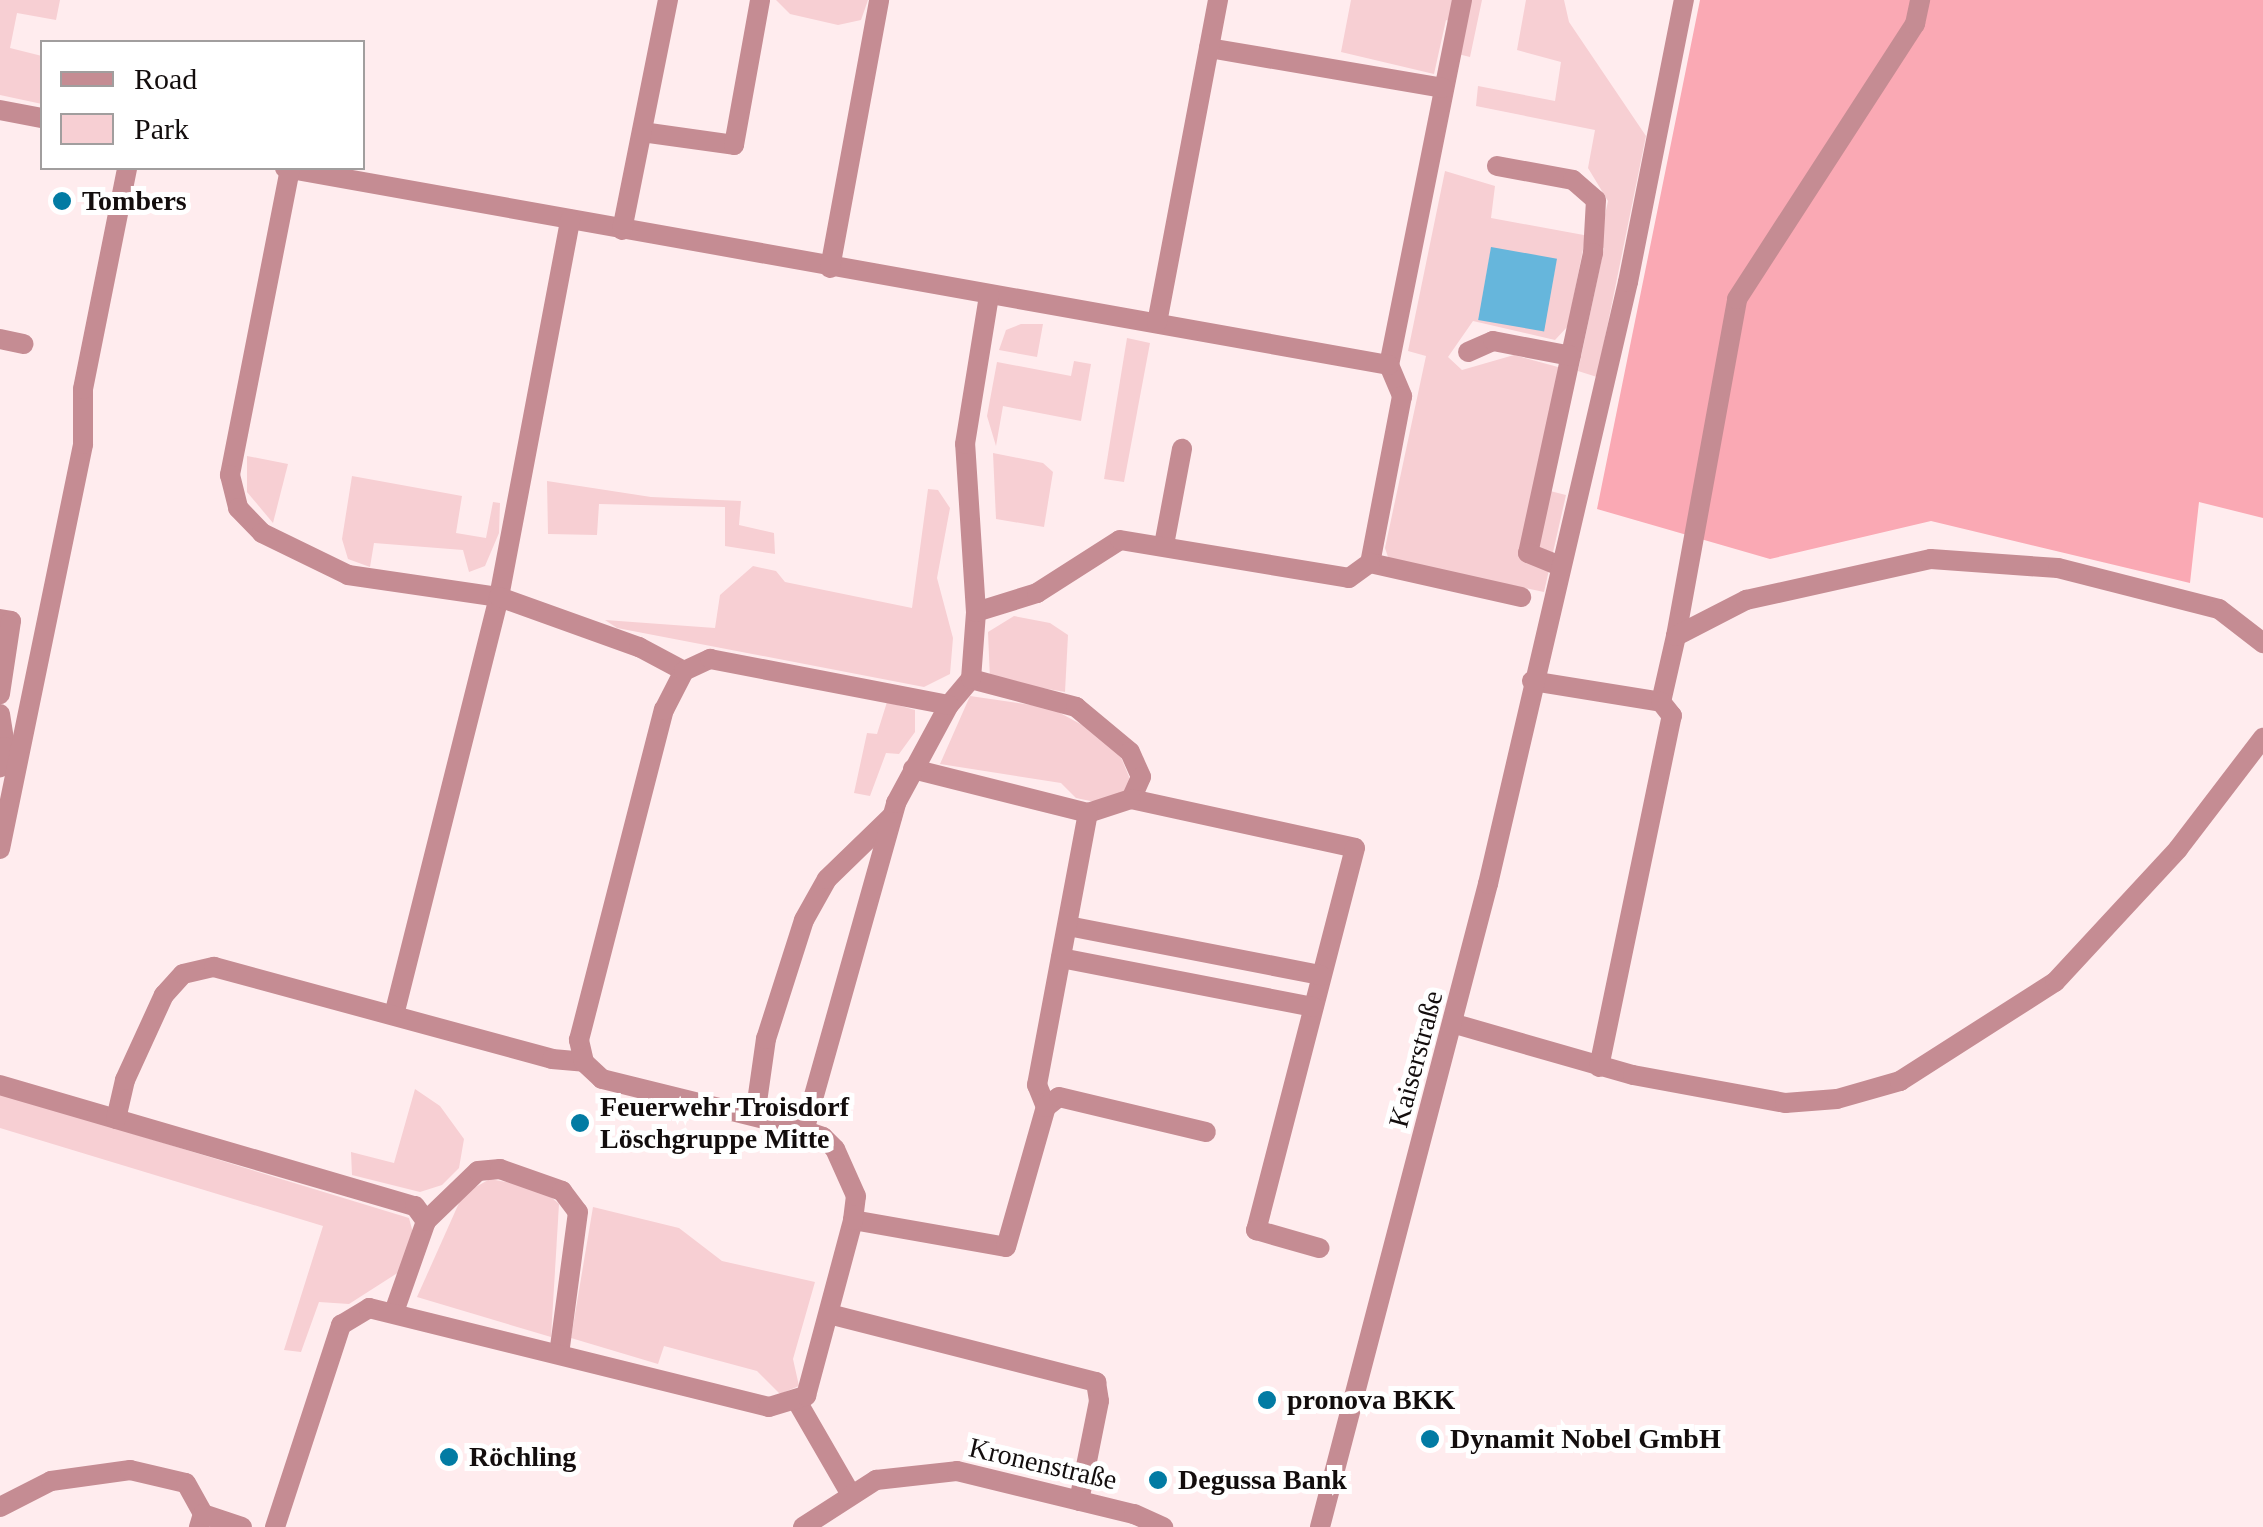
<!DOCTYPE html>
<html>
<head>
<meta charset="utf-8">
<style>
  body { margin:0 }
  #map { position:relative; width:2263px; height:1527px; overflow:hidden; background:#ffecee; font-family:"Times New Roman",serif }
  div>[style] { position:absolute }
  .green>* { inset:0; background:#f7cfd3 }
  .forest>* { inset:0; background:#faa9b4 }
  .water>* { inset:0; background:#66b6dc; transform-origin:0 0 }
  .minor>* { height:20px; margin:-10px; padding:0 10px; transform-origin:10px; border-radius:10px; background:#c58c93 }
  .dots>* { width:28px; height:28px; translate:-50% -50%; box-sizing:border-box; border:5px solid #fff; border-radius:50% }
  span { translate:-50% -50%; white-space:nowrap; text-align:center; line-height:1.15; -webkit-text-stroke:10px #fff; paint-order:stroke }
  .poi-label { font-size:28px; color:#130d0d; font-weight:700 }
  .left { translate:0 -50%; text-align:left }
  .street-label { font-size:28px; color:#130d0d }
  .legend { position:absolute; left:40px; top:40px; width:325px; height:130px; box-sizing:border-box; background:#fff; border:2px solid #a19e9e; margin:0; padding:12px 18px; list-style:none; font-size:30px; color:#130d0d }
  .legend li { display:flex; align-items:center; gap:20px; height:50px }
  .legend b { width:50px; border:2px solid #a19e9e }
</style>
</head>
<body>
<div id="map">
  <div class="green">
    <i style="clip-path:polygon(0 0,60px 0,56px 20px,17px 13px,10px 48px,42px 56px,42px 104px,0 95px)"></i>
    <i style="clip-path:polygon(776px 0,868px 0,861px 20px,838px 25px,790px 14px)"></i>
    <i style="clip-path:polygon(1351px 0,1482px 0,1470px 57px,1458px 54px,1462px 25px,1446px 20px,1434px 74px,1341px 52px)"></i>
    <i style="clip-path:polygon(1526px 0,1564px 0,1569px 22px,1646px 136px,1597px 377px,1578px 371px,1604px 248px,1584px 244px,1568px 326px,1555px 340px,1473px 321px,1448px 357px,1462px 370px,1514px 355px,1569px 370px,1542px 489px,1566px 495px,1544px 592px,1389px 560px,1385px 548px,1426px 356px,1408px 351px,1445px 171px,1495px 186px,1491px 218px,1600px 238px,1608px 201px,1588px 168px,1595px 130px,1476px 106px,1478px 86px,1555px 101px,1561px 62px,1517px 50px)"></i>
    <i style="clip-path:polygon(1021px 324px,1043px 324px,1037px 357px,999px 350px,1006px 330px)"></i>
    <i style="clip-path:polygon(1127px 338px,1150px 343px,1124px 482px,1104px 479px)"></i>
    <i style="clip-path:polygon(1074px 361px,1091px 364px,1081px 421px,1003px 406px,996px 446px,987px 416px,997px 362px,1071px 376px)"></i>
    <i style="clip-path:polygon(993px 453px,1043px 463px,1053px 472px,1044px 527px,996px 519px)"></i>
    <i style="clip-path:polygon(247px 456px,288px 464px,273px 523px,247px 492px)"></i>
    <i style="clip-path:polygon(352px 476px,462px 496px,456px 533px,486px 538px,493px 502px,500px 503px,499px 533px,485px 566px,469px 572px,463px 550px,374px 543px,370px 567px,348px 559px,342px 539px)"></i>
    <i style="clip-path:polygon(547px 481px,651px 497px,741px 501px,739px 525px,774px 533px,775px 554px,725px 546px,725px 507px,599px 504px,597px 535px,548px 534px)"></i>
    <i style="clip-path:polygon(928px 489px,938px 490px,950px 508px,937px 578px,953px 638px,950px 674px,924px 687px,617px 628px,605px 620px,715px 628px,720px 595px,753px 566px,776px 571px,785px 582px,912px 608px)"></i>
    <i style="clip-path:polygon(1014px 616px,1050px 623px,1068px 635px,1065px 692px,990px 679px,988px 632px)"></i>
    <i style="clip-path:polygon(970px 696px,1051px 708px,1084px 726px,1120px 755px,1130px 779px,1123px 795px,1095px 802px,1076px 798px,1061px 783px,940px 764px)"></i>
    <i style="clip-path:polygon(887px 702px,915px 710px,915px 732px,899px 754px,886px 753px,870px 796px,854px 793px,867px 733px,877px 734px)"></i>
    <i style="clip-path:polygon(415px 1089px,440px 1106px,464px 1139px,459px 1168px,442px 1185px,420px 1192px,352px 1175px,351px 1152px,394px 1163px)"></i>
    <i style="clip-path:polygon(0 1093px,409px 1218px,413px 1233px,399px 1272px,349px 1304px,319px 1302px,301px 1352px,284px 1350px,323px 1226px,0 1128px)"></i>
    <i style="clip-path:polygon(490px 1179px,542px 1189px,559px 1204px,551px 1337px,417px 1297px,463px 1194px)"></i>
    <i style="clip-path:polygon(593px 1207px,679px 1228px,722px 1261px,815px 1282px,793px 1359px,799px 1386px,780px 1394px,757px 1371px,664px 1346px,658px 1364px,571px 1338px)"></i>
  </div>
  <div class="forest">
    <i style="clip-path:polygon(1700px 0,2263px 0,2263px 518px,2199px 502px,2190px 583px,1931px 521px,1770px 559px,1597px 509px)"></i>
  </div>
  <div class="water">
    <i style="left:1491px;top:247px;width:67px;height:74px;rotate:10deg"></i>
  </div>
  <div class="minor">
    <i style="left:1462px;top:0;width:372px;rotate:101.3deg"></i>
    <i style="left:1389px;top:365px;width:34px;rotate:67deg"></i>
    <i style="left:1402px;top:396px;width:170px;rotate:100.8deg"></i>
    <i style="left:1370px;top:563px;width:155px;rotate:12.7deg"></i>
    <i style="left:1209px;top:48px;width:237px;rotate:9.7deg"></i>
    <i style="left:0;top:110px;width:43px;rotate:10.8deg"></i>
    <i style="left:642px;top:132px;width:93px;rotate:8deg"></i>
    <i style="left:734px;top:145px;width:147px;rotate:-79.8deg"></i>
    <i style="left:1497px;top:166px;width:77px;rotate:10.4deg"></i>
    <i style="left:1573px;top:180px;width:30px;rotate:41deg"></i>
    <i style="left:1596px;top:200px;width:53px;rotate:93.2deg"></i>
    <i style="left:1593px;top:253px;width:307px;rotate:102.2deg"></i>
    <i style="left:1528px;top:553px;width:35px;rotate:22deg"></i>
    <i style="left:285px;top:168px;width:1121px;rotate:10.12deg"></i>
    <i style="left:290px;top:169px;width:312px;rotate:101.1deg"></i>
    <i style="left:230px;top:475px;width:34px;rotate:76deg"></i>
    <i style="left:238px;top:508px;width:35px;rotate:46deg"></i>
    <i style="left:262px;top:533px;width:96px;rotate:26deg"></i>
    <i style="left:348px;top:575px;width:153px;rotate:8.3deg"></i>
    <i style="left:499px;top:597px;width:384px;rotate:-79.3deg"></i>
    <i style="left:622px;top:230px;width:235px;rotate:-78.7deg"></i>
    <i style="left:830px;top:268px;width:272px;rotate:-79.6deg"></i>
    <i style="left:1157px;top:323px;width:329px;rotate:-79.3deg"></i>
    <i style="left:0;top:339px;width:24px;rotate:12deg"></i>
    <i style="left:1468px;top:352px;width:27px;rotate:-24deg"></i>
    <i style="left:1493px;top:341px;width:79px;rotate:10.9deg"></i>
    <i style="left:1164px;top:545px;width:98px;rotate:-79.4deg"></i>
    <i style="left:976px;top:612px;width:64px;rotate:-17.3deg"></i>
    <i style="left:1037px;top:593px;width:98px;rotate:-32.6deg"></i>
    <i style="left:1120px;top:540px;width:232px;rotate:9.4deg"></i>
    <i style="left:1349px;top:578px;width:26px;rotate:-36deg"></i>
    <i style="left:0;top:619px;width:11px;rotate:10deg"></i>
    <i style="left:11px;top:621px;width:74px;rotate:98.6deg"></i>
    <i style="left:1676px;top:636px;width:342px;rotate:-79.7deg"></i>
    <i style="left:1737px;top:299px;width:328px;rotate:-57.1deg"></i>
    <i style="left:1915px;top:24px;width:25px;rotate:-78deg"></i>
    <i style="left:971px;top:679px;width:109px;rotate:14.9deg"></i>
    <i style="left:1076px;top:707px;width:70px;rotate:39.8deg"></i>
    <i style="left:1130px;top:752px;width:27px;rotate:66deg"></i>
    <i style="left:1141px;top:777px;width:24px;rotate:114deg"></i>
    <i style="left:1131px;top:799px;width:229px;rotate:12.3deg"></i>
    <i style="left:1355px;top:848px;width:395px;rotate:104.5deg"></i>
    <i style="left:1256px;top:1230px;width:66px;rotate:15.9deg"></i>
    <i style="left:1532px;top:681px;width:131px;rotate:9.2deg"></i>
    <i style="left:1661px;top:702px;width:68px;rotate:-77.2deg"></i>
    <i style="left:1676px;top:636px;width:79px;rotate:-27.2deg"></i>
    <i style="left:1746px;top:600px;width:189px;rotate:-12.5deg"></i>
    <i style="left:1931px;top:559px;width:127px;rotate:4.1deg"></i>
    <i style="left:2058px;top:568px;width:166px;rotate:14.3deg"></i>
    <i style="left:2219px;top:609px;width:56px;rotate:37.7deg"></i>
    <i style="left:0;top:714px;width:33px;rotate:81deg"></i>
    <i style="left:5px;top:747px;width:21px;rotate:104deg"></i>
    <i style="left:913px;top:769px;width:180px;rotate:14.1deg"></i>
    <i style="left:1088px;top:813px;width:45px;rotate:-18deg"></i>
    <i style="left:0;top:849px;width:413px;rotate:-78.4deg"></i>
    <i style="left:83px;top:444px;width:55px;rotate:-90deg"></i>
    <i style="left:83px;top:389px;width:225px;rotate:-78.7deg"></i>
    <i style="left:1068px;top:926px;width:258px;rotate:11deg"></i>
    <i style="left:1061px;top:958px;width:257px;rotate:11deg"></i>
    <i style="left:394px;top:1015px;width:431px;rotate:-75.9deg"></i>
    <i style="left:499px;top:597px;width:149px;rotate:19.7deg"></i>
    <i style="left:639px;top:647px;width:51px;rotate:28.1deg"></i>
    <i style="left:1455px;top:1024px;width:185px;rotate:16deg"></i>
    <i style="left:1633px;top:1075px;width:155px;rotate:10.4deg"></i>
    <i style="left:1785px;top:1103px;width:52px;rotate:-4.4deg"></i>
    <i style="left:1837px;top:1099px;width:66px;rotate:-15.9deg"></i>
    <i style="left:1900px;top:1081px;width:184px;rotate:-32.6deg"></i>
    <i style="left:2055px;top:982px;width:181px;rotate:-47.2deg"></i>
    <i style="left:2178px;top:849px;width:140px;rotate:-52.6deg"></i>
    <i style="left:1599px;top:1067px;width:359px;rotate:-78.3deg"></i>
    <i style="left:1672px;top:716px;width:18px;rotate:-128deg"></i>
    <i style="left:0;top:1085px;width:432px;rotate:16.3deg"></i>
    <i style="left:415px;top:1206px;width:19px;rotate:54deg"></i>
    <i style="left:1046px;top:1107px;width:24px;rotate:-112deg"></i>
    <i style="left:1037px;top:1085px;width:277px;rotate:-79.4deg"></i>
    <i style="left:755px;top:1116px;width:78px;rotate:-81.9deg"></i>
    <i style="left:766px;top:1039px;width:125px;rotate:-72.3deg"></i>
    <i style="left:804px;top:920px;width:47px;rotate:-60.7deg"></i>
    <i style="left:827px;top:879px;width:91px;rotate:-44.1deg"></i>
    <i style="left:116px;top:1119px;width:40px;rotate:-77deg"></i>
    <i style="left:125px;top:1080px;width:94px;rotate:-65.4deg"></i>
    <i style="left:164px;top:995px;width:28px;rotate:-48deg"></i>
    <i style="left:183px;top:974px;width:32px;rotate:-13deg"></i>
    <i style="left:214px;top:967px;width:350px;rotate:15.2deg"></i>
    <i style="left:552px;top:1059px;width:32px;rotate:5deg"></i>
    <i style="left:804px;top:1131px;width:341px;rotate:-74.3deg"></i>
    <i style="left:896px;top:803px;width:111px;rotate:-61.6deg"></i>
    <i style="left:949px;top:705px;width:34px;rotate:-50deg"></i>
    <i style="left:971px;top:679px;width:67px;rotate:-85.7deg"></i>
    <i style="left:976px;top:612px;width:168px;rotate:-93.7deg"></i>
    <i style="left:965px;top:444px;width:151px;rotate:-80.8deg"></i>
    <i style="left:853px;top:1220px;width:155px;rotate:10deg"></i>
    <i style="left:1006px;top:1247px;width:146px;rotate:-74.1deg"></i>
    <i style="left:1046px;top:1107px;width:16px;rotate:-38deg"></i>
    <i style="left:1059px;top:1097px;width:151px;rotate:13.4deg"></i>
    <i style="left:394px;top:1312px;width:96px;rotate:-70.6deg"></i>
    <i style="left:426px;top:1221px;width:72px;rotate:-43.9deg"></i>
    <i style="left:478px;top:1171px;width:22px;rotate:-5deg"></i>
    <i style="left:500px;top:1169px;width:66px;rotate:19.5deg"></i>
    <i style="left:562px;top:1191px;width:26px;rotate:53deg"></i>
    <i style="left:578px;top:1212px;width:143px;rotate:97.6deg"></i>
    <i style="left:829px;top:1314px;width:276px;rotate:14.3deg"></i>
    <i style="left:1096px;top:1382px;width:19px;rotate:81deg"></i>
    <i style="left:1099px;top:1401px;width:102px;rotate:101.3deg"></i>
    <i style="left:798px;top:1403px;width:104px;rotate:60deg"></i>
    <i style="left:0;top:1507px;width:57px;rotate:-27deg"></i>
    <i style="left:51px;top:1481px;width:80px;rotate:-7.9deg"></i>
    <i style="left:130px;top:1470px;width:57px;rotate:13.1deg"></i>
    <i style="left:186px;top:1483px;width:35px;rotate:61deg"></i>
    <i style="left:203px;top:1514px;width:14px;rotate:107deg"></i>
    <i style="left:203px;top:1514px;width:41px;rotate:18.4deg"></i>
    <i style="left:275px;top:1527px;width:213px;rotate:-71.9deg"></i>
    <i style="left:341px;top:1325px;width:33px;rotate:-31deg"></i>
    <i style="left:369px;top:1308px;width:412px;rotate:13.9deg"></i>
    <i style="left:769px;top:1407px;width:39px;rotate:-17deg"></i>
    <i style="left:806px;top:1396px;width:182px;rotate:-75deg"></i>
    <i style="left:853px;top:1220px;width:24px;rotate:-83deg"></i>
    <i style="left:856px;top:1196px;width:51px;rotate:-114.1deg"></i>
    <i style="left:835px;top:1149px;width:17px;rotate:-135deg"></i>
    <i style="left:823px;top:1137px;width:37px;rotate:-161deg"></i>
    <i style="left:788px;top:1125px;width:192px;rotate:-166.1deg"></i>
    <i style="left:602px;top:1079px;width:25px;rotate:-137deg"></i>
    <i style="left:584px;top:1062px;width:23px;rotate:-103deg"></i>
    <i style="left:579px;top:1040px;width:341px;rotate:-75.6deg"></i>
    <i style="left:664px;top:710px;width:44px;rotate:-62.9deg"></i>
    <i style="left:684px;top:671px;width:29px;rotate:-25deg"></i>
    <i style="left:710px;top:659px;width:243px;rotate:10.9deg"></i>
    <i style="left:803px;top:1527px;width:87px;rotate:-32.8deg"></i>
    <i style="left:876px;top:1480px;width:81px;rotate:-6.3deg"></i>
    <i style="left:957px;top:1471px;width:182px;rotate:13.7deg"></i>
    <i style="left:1134px;top:1514px;width:32px;rotate:24deg"></i>
    <i style="left:1320px;top:1527px;width:665px;rotate:-75.36deg"></i>
    <i style="left:1488px;top:884px;width:618px;rotate:-76.91deg"></i>
    <i style="left:1628px;top:282px;width:288px;rotate:-78.8deg"></i>
  </div>
  <div class="dots">
    <i style="left:62px;top:201px;background:#027ba3"></i>
    <i style="left:580px;top:1123px;background:#027ba3"></i>
    <i style="left:1267px;top:1400px;background:#027ba3"></i>
    <i style="left:1430px;top:1439px;background:#027ba3"></i>
    <i style="left:449px;top:1457px;background:#027ba3"></i>
    <i style="left:1158px;top:1480px;background:#027ba3"></i>
  </div>
  <div class="poi-label">
    <span class="left" style="left:82px;top:201px">Tombers</span>
    <span class="left" style="left:600px;top:1123px">Feuerwehr Troisdorf<br>Löschgruppe Mitte</span>
    <span class="left" style="left:1287px;top:1400px">pronova BKK</span>
    <span class="left" style="left:1450px;top:1439px">Dynamit Nobel GmbH</span>
    <span class="left" style="left:469px;top:1457px">Röchling</span>
    <span class="left" style="left:1178px;top:1480px">Degussa Bank</span>
  </div>
  <div class="street-label">
    <span style="left:1416px;top:1059px;rotate:-75deg">Kaiserstraße</span>
    <span style="left:1043px;top:1464px;rotate:13deg">Kronenstraße</span>
  </div>
  <ul class="legend">
  <li><b style="height:12px;background:#c58c93"></b>Road</li>
  <li><b style="height:28px;background:#f7cfd3"></b>Park</li>
  </ul>
</div>
</body>
</html>
